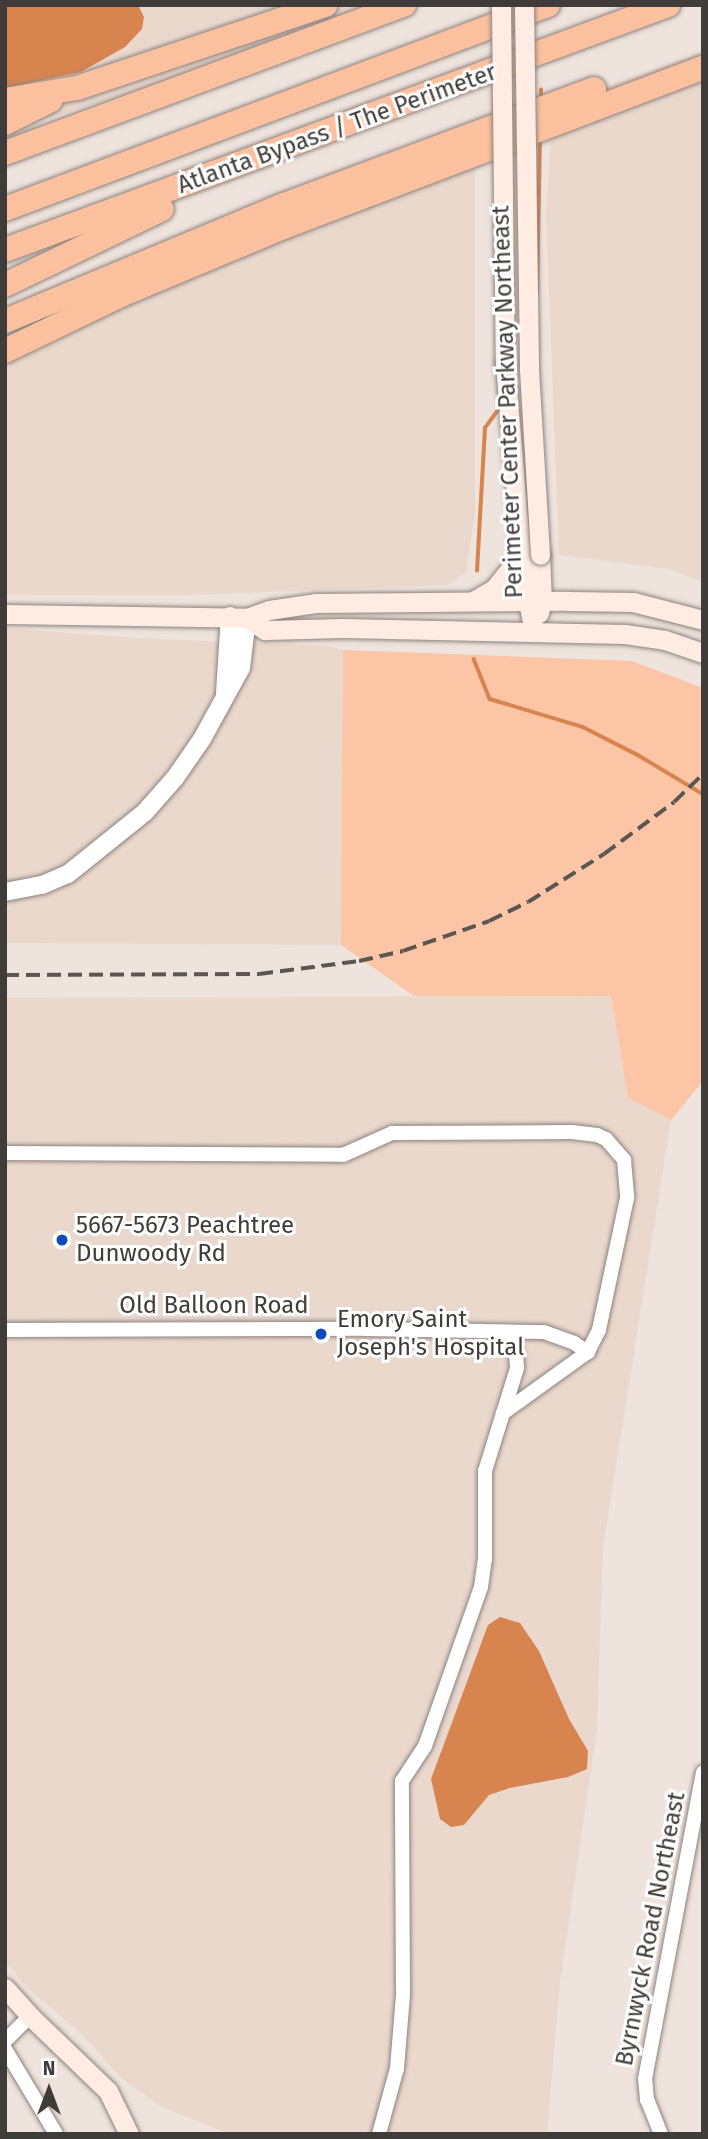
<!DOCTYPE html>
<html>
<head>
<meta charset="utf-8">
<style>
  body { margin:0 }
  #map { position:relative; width:708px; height:2139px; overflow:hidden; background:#eee3dd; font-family:"Fira Sans",sans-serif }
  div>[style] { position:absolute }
  .built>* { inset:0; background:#ead8cd }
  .green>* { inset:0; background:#fbc5a6 }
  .water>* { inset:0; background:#d8844f }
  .stream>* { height:3.5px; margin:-1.75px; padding:0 1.75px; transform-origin:1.75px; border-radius:1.75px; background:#d8844f }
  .roads { filter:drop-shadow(0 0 2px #8d837e) drop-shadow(0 0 2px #8d837e) }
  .minor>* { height:14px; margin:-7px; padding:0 7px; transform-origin:7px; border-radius:7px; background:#fff }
  .tertiary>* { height:18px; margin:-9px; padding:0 9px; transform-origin:9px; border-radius:9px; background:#fff }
  .secondary>* { height:19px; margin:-9.5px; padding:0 9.5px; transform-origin:9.5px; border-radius:9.5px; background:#feece2 }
  .motorway>* { height:24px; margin:-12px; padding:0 12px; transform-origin:12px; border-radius:12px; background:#fbc09d }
  .rail>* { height:3.5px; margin-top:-1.75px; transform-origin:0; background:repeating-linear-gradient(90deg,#5b5652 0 14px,transparent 0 21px) }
  .bridges { filter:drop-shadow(0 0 2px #8d837e) drop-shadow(0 0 2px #8d837e) }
  .secondary-bridge>* { height:19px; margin:-9.5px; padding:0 9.5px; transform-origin:9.5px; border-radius:9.5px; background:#feece2 }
  .dots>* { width:19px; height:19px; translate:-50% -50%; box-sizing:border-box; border:4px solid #fff; border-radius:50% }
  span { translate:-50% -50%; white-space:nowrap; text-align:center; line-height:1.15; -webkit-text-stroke:6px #fff; paint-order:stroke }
  .street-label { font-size:24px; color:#403c39 }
  .poi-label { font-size:24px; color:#403c39 }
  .left { translate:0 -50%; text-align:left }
  .frame { position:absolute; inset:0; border:7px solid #403c39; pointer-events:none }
  .north { position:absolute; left:14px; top:2055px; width:70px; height:70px; -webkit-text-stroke:5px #fff; paint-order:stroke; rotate:0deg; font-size:19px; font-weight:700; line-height:28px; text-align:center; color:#403c39 }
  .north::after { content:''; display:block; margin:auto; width:24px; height:32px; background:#403c39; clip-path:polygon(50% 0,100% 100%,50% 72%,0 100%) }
</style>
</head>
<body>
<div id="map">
  <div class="built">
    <i style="clip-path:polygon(5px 5px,404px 5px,11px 130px)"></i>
    <i style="clip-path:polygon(703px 52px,703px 582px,668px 569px,559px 555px,546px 213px,553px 105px)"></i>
    <i style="clip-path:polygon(475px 150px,475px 511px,466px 573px,448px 585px,188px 595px,5px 595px,5px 338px)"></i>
    <i style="clip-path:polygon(5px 628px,138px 638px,329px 646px,343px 650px,341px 945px,5px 943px)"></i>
    <i style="clip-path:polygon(611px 996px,628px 1097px,671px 1120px,603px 1548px,597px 1730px,560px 1983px,547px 2134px,229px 2134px,160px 2106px,120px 2077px,82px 2034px,23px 1984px,5px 1961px,5px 998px)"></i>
  </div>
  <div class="green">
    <i style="clip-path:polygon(343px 650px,632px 661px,703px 688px,703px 1081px,671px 1120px,628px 1098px,611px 996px,414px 996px,341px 945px)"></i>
  </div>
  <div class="water">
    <i style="clip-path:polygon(5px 5px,138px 5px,144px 17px,142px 29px,125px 47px,81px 72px,5px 88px)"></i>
    <i style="clip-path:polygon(500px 1617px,520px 1623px,539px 1651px,569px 1719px,588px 1751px,587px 1769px,568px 1777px,510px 1788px,489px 1795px,464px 1825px,451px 1827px,440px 1819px,431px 1779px,488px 1625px)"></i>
  </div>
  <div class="stream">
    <i style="left:541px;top:100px;width:10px;rotate:-90deg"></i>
    <i style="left:537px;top:293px;width:153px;rotate:-88.9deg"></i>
    <i style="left:477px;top:571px;width:143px;rotate:-86.8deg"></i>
    <i style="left:485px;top:428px;width:26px;rotate:-54deg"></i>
    <i style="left:474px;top:659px;width:43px;rotate:68.2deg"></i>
    <i style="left:490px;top:699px;width:97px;rotate:16.8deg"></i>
    <i style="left:583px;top:727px;width:62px;rotate:27deg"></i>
    <i style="left:638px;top:755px;width:76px;rotate:31deg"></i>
  </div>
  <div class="roads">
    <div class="minor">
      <i style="left:5px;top:1153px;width:338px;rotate:0.3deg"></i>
      <i style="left:343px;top:1155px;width:54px;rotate:-24.2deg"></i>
      <i style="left:392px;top:1133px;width:180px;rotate:-0.3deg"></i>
      <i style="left:572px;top:1132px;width:25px;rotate:7deg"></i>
      <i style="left:597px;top:1135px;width:10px;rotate:24deg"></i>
      <i style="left:606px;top:1139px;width:28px;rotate:49deg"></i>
      <i style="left:624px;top:1160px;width:38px;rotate:85deg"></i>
      <i style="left:627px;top:1198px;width:135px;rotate:102deg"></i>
      <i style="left:599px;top:1330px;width:25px;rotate:117deg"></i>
      <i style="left:588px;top:1352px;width:105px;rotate:144.3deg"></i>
      <i style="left:5px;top:1330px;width:360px;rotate:-0.2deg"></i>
      <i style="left:365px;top:1329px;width:179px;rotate:1deg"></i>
      <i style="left:544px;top:1332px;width:32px;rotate:20deg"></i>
      <i style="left:574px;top:1343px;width:17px;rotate:33deg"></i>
      <i style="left:5px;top:2041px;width:35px;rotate:-45deg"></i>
      <i style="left:5px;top:2049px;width:99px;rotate:59deg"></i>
      <i style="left:379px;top:2134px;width:68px;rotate:-74.7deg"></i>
      <i style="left:397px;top:2068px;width:73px;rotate:-85.3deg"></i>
      <i style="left:403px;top:1995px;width:214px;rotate:-90.3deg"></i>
      <i style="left:402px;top:1781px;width:42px;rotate:-56.7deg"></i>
      <i style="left:425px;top:1746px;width:169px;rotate:-70.6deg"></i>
      <i style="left:481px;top:1587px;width:28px;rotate:-82deg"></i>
      <i style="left:485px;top:1559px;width:88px;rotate:-90deg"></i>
      <i style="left:485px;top:1471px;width:108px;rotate:-72.7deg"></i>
      <i style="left:517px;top:1368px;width:16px;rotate:-94deg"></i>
      <i style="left:516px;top:1352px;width:22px;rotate:-114deg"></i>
      <i style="left:661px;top:2134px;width:37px;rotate:-112deg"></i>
      <i style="left:647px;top:2100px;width:21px;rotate:-95deg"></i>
      <i style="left:645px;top:2079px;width:312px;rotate:-79.3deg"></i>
    </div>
    <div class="tertiary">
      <i style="left:225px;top:693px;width:77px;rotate:-86.3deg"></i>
      <i style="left:5px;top:892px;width:38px;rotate:-11deg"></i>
      <i style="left:42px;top:885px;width:28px;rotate:-23deg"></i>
      <i style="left:68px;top:874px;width:99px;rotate:-38.8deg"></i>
      <i style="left:145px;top:812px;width:45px;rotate:-48.6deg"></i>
      <i style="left:175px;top:778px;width:47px;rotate:-55.3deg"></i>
      <i style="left:202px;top:739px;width:81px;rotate:-61.2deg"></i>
      <i style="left:241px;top:668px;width:50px;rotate:-83.2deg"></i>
    </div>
    <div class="secondary">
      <i style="left:505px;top:364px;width:215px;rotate:85.2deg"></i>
      <i style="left:523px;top:578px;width:54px;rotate:78.3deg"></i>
      <i style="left:473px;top:601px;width:24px;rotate:-30deg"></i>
      <i style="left:494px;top:589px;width:43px;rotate:-51.5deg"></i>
      <i style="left:539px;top:613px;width:12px;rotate:-76deg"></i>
      <i style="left:542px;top:601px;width:46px;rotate:-92.5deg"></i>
      <i style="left:5px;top:614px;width:242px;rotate:0.9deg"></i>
      <i style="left:247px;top:618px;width:23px;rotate:-20deg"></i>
      <i style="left:269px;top:610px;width:48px;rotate:-8.5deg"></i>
      <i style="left:316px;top:603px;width:252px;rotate:-0.5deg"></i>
      <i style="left:568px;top:601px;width:65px;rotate:0.9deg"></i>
      <i style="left:633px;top:602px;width:72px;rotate:14.4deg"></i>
      <i style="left:247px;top:618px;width:22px;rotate:34deg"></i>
      <i style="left:265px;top:630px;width:77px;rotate:-1.5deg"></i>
      <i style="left:342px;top:628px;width:283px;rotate:1.2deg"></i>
      <i style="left:625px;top:634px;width:40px;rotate:8.5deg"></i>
      <i style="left:665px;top:640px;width:40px;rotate:18.9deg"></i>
      <i style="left:5px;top:1988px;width:38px;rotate:48deg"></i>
      <i style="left:30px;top:2016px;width:108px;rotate:43.9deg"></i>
      <i style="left:108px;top:2091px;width:48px;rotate:64deg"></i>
    </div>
    <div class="motorway">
      <i style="left:5px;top:100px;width:73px;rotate:-9.5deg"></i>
      <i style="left:77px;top:88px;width:262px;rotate:-18.5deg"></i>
      <i style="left:5px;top:123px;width:51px;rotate:-26.6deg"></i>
      <i style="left:5px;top:153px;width:426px;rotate:-20.4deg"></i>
      <i style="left:5px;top:209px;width:580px;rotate:-20.59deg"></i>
      <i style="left:5px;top:250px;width:707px;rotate:-20.28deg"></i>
      <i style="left:5px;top:285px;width:174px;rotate:-25.8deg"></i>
      <i style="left:5px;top:321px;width:302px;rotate:-22.6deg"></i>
      <i style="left:284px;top:205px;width:331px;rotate:-20.5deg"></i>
      <i style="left:5px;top:351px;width:129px;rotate:-25.8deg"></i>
      <i style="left:121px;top:295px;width:179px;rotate:-22.7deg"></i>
      <i style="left:286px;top:226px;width:446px;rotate:-20.8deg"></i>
    </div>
  </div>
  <div class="rail">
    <i style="left:5px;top:975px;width:254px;rotate:-0.2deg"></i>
    <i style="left:259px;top:974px;width:101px;rotate:-7.4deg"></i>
    <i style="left:359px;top:961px;width:45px;rotate:-12.8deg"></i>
    <i style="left:403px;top:951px;width:91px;rotate:-19.2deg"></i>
    <i style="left:489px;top:921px;width:43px;rotate:-26deg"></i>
    <i style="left:528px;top:902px;width:90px;rotate:-32.3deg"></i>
    <i style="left:604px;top:854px;width:87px;rotate:-36.6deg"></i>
    <i style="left:674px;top:802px;width:40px;rotate:-44deg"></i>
  </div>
  <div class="bridges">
    <div class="secondary-bridge">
      <i style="left:501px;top:5px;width:359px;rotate:89.4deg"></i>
      <i style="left:524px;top:5px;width:364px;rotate:89.2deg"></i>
      <i style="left:529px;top:369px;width:186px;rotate:86.6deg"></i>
    </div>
  </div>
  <div class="dots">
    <i style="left:62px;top:1240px;background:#104bb7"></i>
    <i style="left:321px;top:1334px;background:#104bb7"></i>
  </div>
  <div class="street-label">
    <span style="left:337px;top:129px;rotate:-20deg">Atlanta Bypass / The Perimeter</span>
    <span style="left:508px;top:402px;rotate:-92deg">Perimeter Center Parkway Northeast</span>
    <span style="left:214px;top:1306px">Old Balloon Road</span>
    <span style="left:651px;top:1929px;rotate:-79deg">Byrnwyck Road Northeast</span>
  </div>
  <div class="poi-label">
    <span class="left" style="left:76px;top:1240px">5667-5673 Peachtree<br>Dunwoody Rd</span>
    <span class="left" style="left:337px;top:1334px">Emory Saint<br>Joseph's Hospital</span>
  </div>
  <div class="frame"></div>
  <div class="north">N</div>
</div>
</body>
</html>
